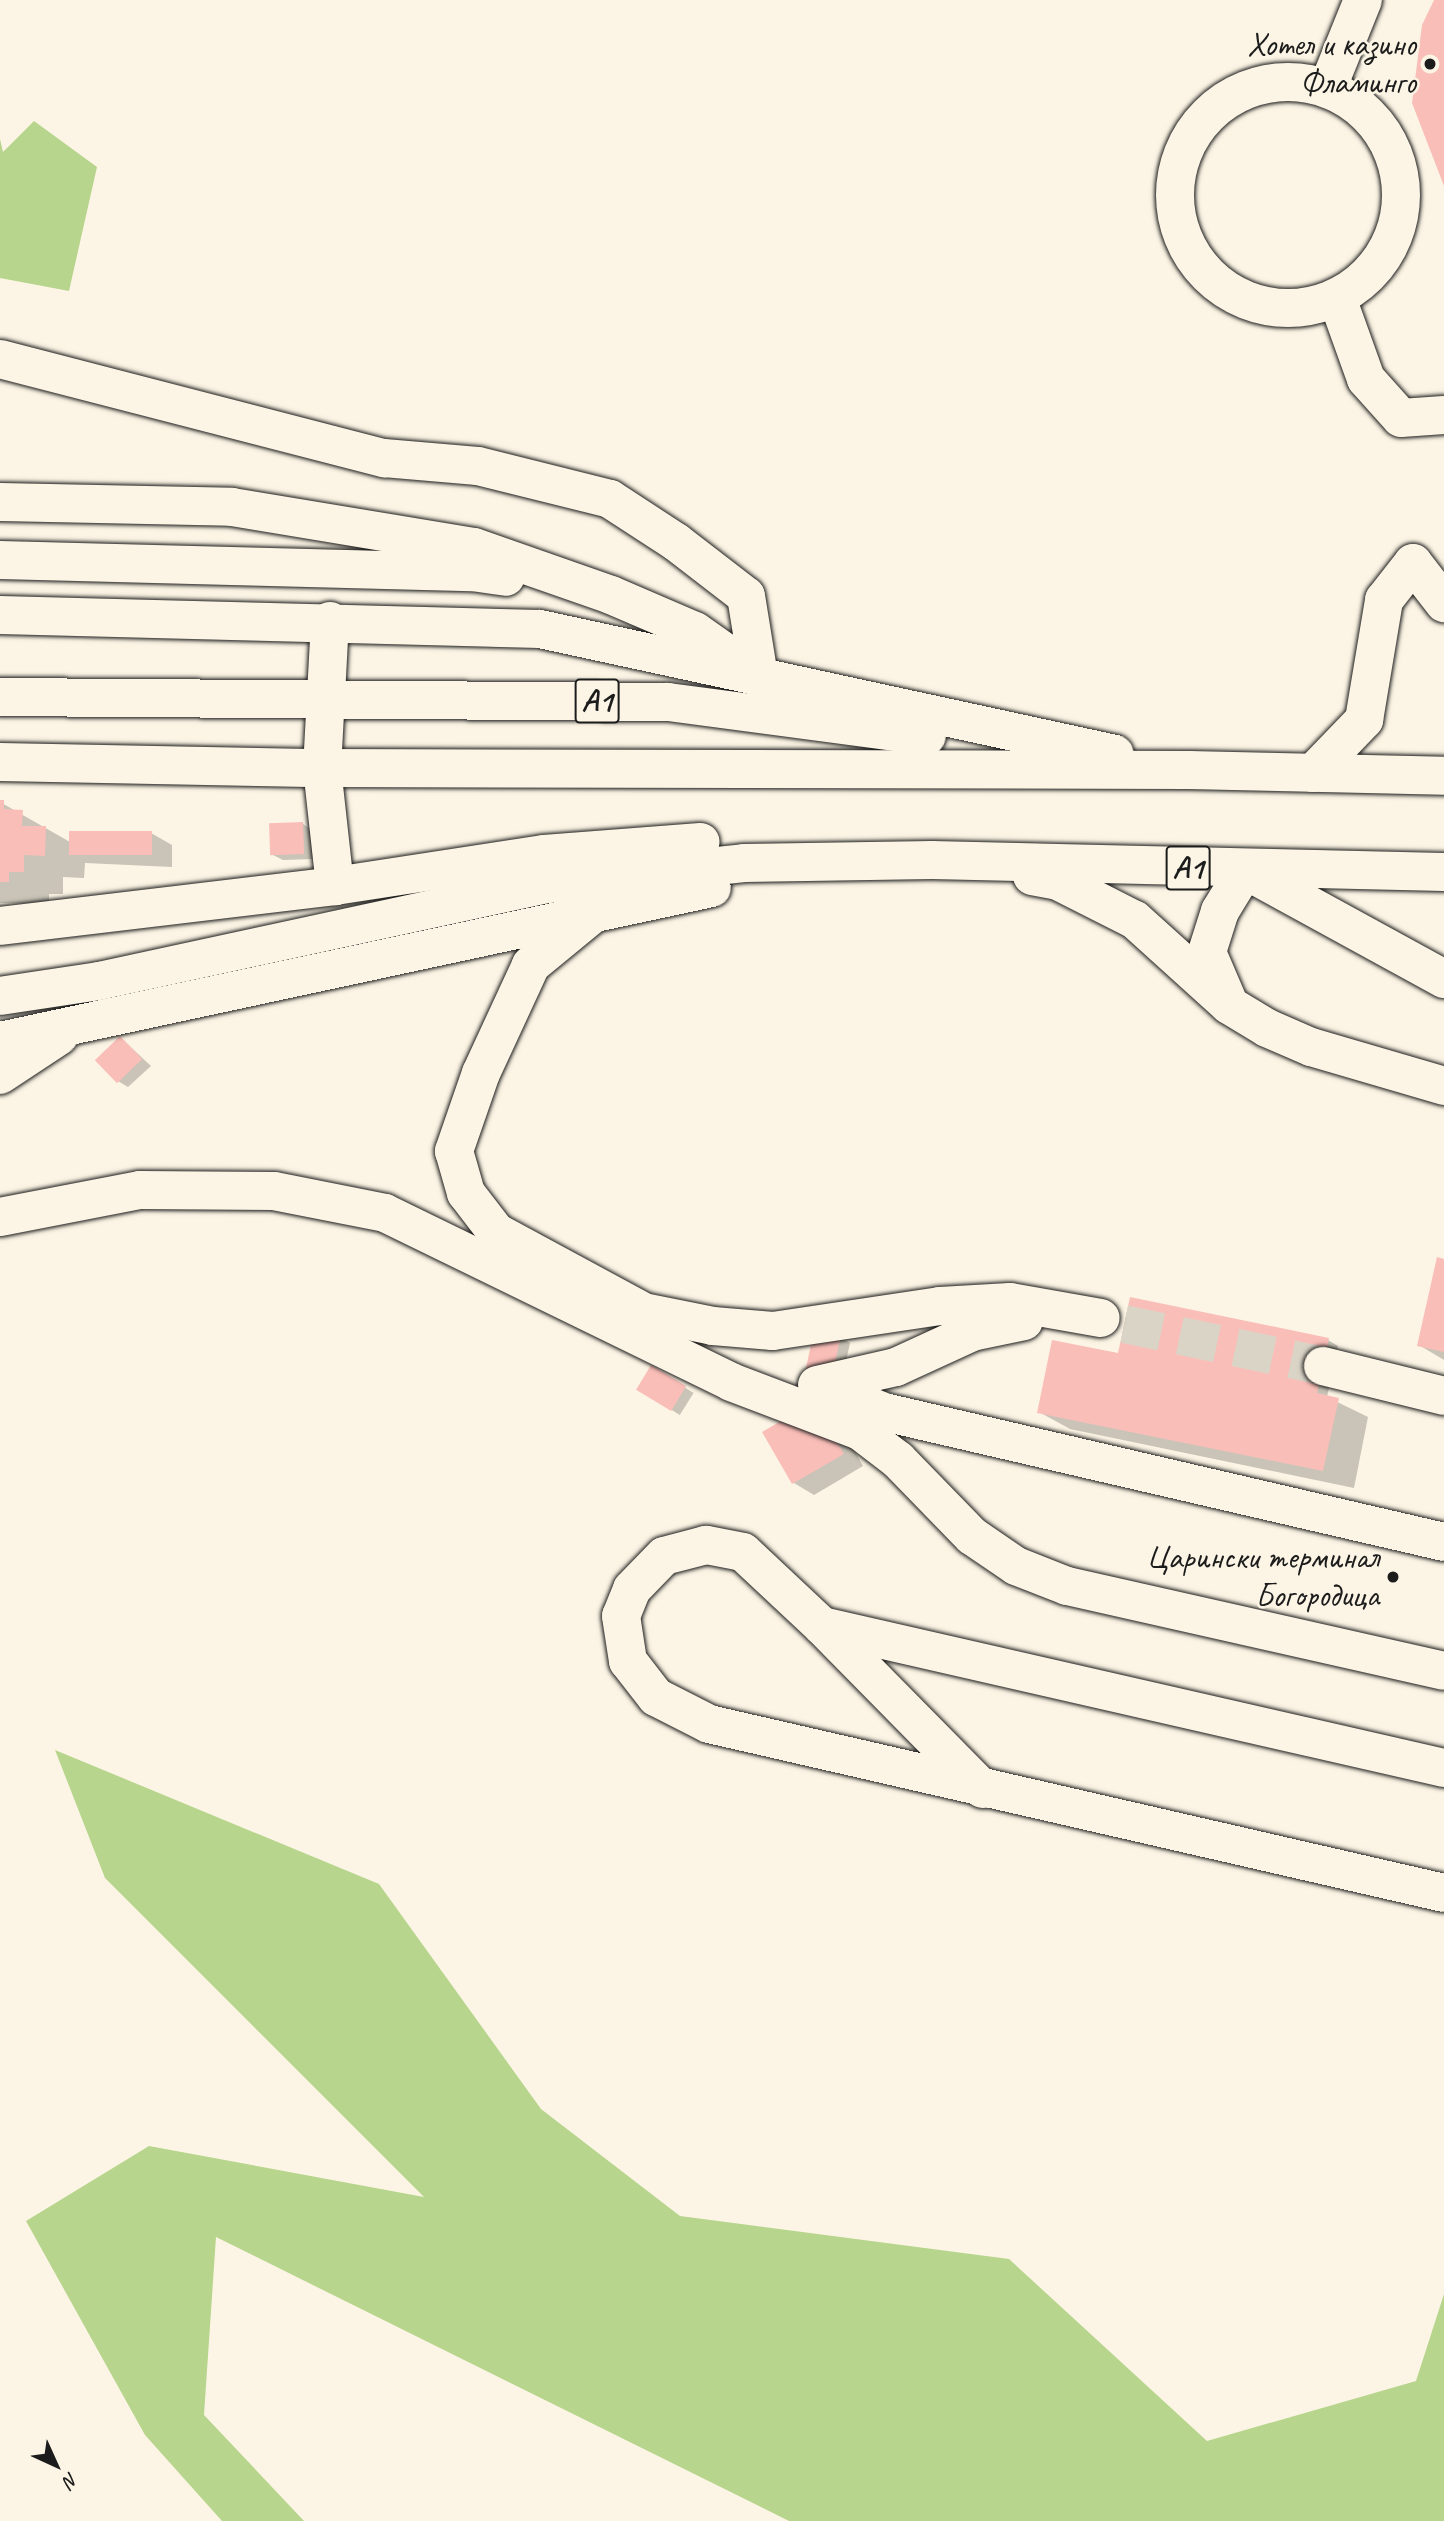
<!DOCTYPE html>
<html>
<head>
<meta charset="utf-8">
<style>
  body { margin:0 }
  #map { position:relative; width:1444px; height:2521px; overflow:hidden; background:#fcf5e5; font-family:Caveat,sans-serif }
  div>[style] { position:absolute }
  .green>* { inset:0; background:#b7d58d }
  .shadow>* { inset:0; background:#0003; transform-origin:0 0 }
  .building>* { inset:0; background:#fabeb8; transform-origin:0 0 }
  .minor-tunnel>* { height:38px; margin-top:-19px; transform-origin:0; background:repeating-linear-gradient(90deg,#dad4c7 0 38px,transparent 0 57px) }
  .roads { filter:drop-shadow(0 0 2px #1c1c1c) drop-shadow(0 0 2px #1c1c1c) }
  .minor>* { height:38px; margin:-19px; padding:0 19px; transform-origin:19px; border-radius:19px; background:#fcf5e5 }
  .minor>.ring { margin:-19px; padding:0; box-sizing:content-box; background:none; border:38px solid #fcf5e5; border-radius:50% }
  .highway>* { height:38px; margin:-19px; padding:0 19px; transform-origin:19px; border-radius:19px; background:#fcf5e5 }
  .dots>* { width:19px; height:19px; translate:-50% -50%; box-sizing:border-box; border:4px solid #fcf5e5; border-radius:50% }
  span { translate:-50% -50%; white-space:nowrap; text-align:center; line-height:1.15; -webkit-text-stroke:5px #fcf5e5; paint-order:stroke }
  .shield-label span { padding:2px 5px; background:#fcf5e5; border:2px solid; border-radius:5px; -webkit-text-stroke-width:0 }
  .shield-label { font-size:32px; color:#1c1c1c; font-weight:700 }
  .poi-label { font-size:33px; color:#1c1c1c }
  .right { translate:-100% -50%; text-align:right }
  .north { position:absolute; left:21px; top:2430px; width:70px; height:70px; -webkit-text-stroke:5px #fcf5e5; paint-order:stroke; rotate:135deg; font-size:19px; font-weight:700; line-height:28px; text-align:center; color:#1c1c1c }
  .north::after { content:''; display:block; margin:auto; width:24px; height:32px; background:#1c1c1c; clip-path:polygon(50% 0,100% 100%,50% 72%,0 100%) }
</style>
</head>
<body>
<div id="map">
  <div class="green">
    <i style="clip-path:polygon(34px 121px,97px 167px,69px 291px,0 278px,0 139px,3px 152px)"></i>
    <i style="clip-path:polygon(55px 1750px,379px 1884px,541px 2109px,680px 2216px,1009px 2259px,1207px 2441px,1416px 2381px,1444px 2294px,1444px 2521px,789px 2521px,216px 2237px,204px 2415px,304px 2521px,222px 2521px,145px 2435px,26px 2221px,149px 2146px,424px 2197px,105px 1878px)"></i>
  </div>
  <div class="shadow">
    <i style="clip-path:polygon(0 802px,70px 842px,151px 833px,172px 845px,172px 867px,85px 863px,84px 878px,63px 877px,63px 894px,49px 894px,49px 904px,0 903px)"></i>
    <i style="clip-path:polygon(303px 824px,312px 830px,313px 859px,283px 860px,273px 855px)"></i>
    <i style="clip-path:polygon(121px 1038px,151px 1066px,128px 1087px,118px 1081px)"></i>
    <i style="clip-path:polygon(1444px 1260px,1444px 1360px,1419px 1345px)"></i>
    <i style="clip-path:polygon(840px 1337px,850px 1343px,831px 1430px,849px 1441px,863px 1466px,814px 1495px,794px 1483px,786px 1420px)"></i>
    <i style="clip-path:polygon(1328px 1340px,1338px 1346px,1327px 1397px,1368px 1417px,1354px 1488px,1070px 1429px,1039px 1412px,1127px 1357px)"></i>
    <i style="left:652px;top:1367px;width:49px;height:26px;rotate:32deg"></i>
  </div>
  <div class="building">
    <i style="clip-path:polygon(1434px 0,1444px 0,1444px 186px,1412px 103px,1422px 25px)"></i>
    <i style="clip-path:polygon(0 800px,4px 800px,4px 809px,23px 810px,22px 826px,46px 826px,45px 856px,24px 855px,24px 872px,9px 872px,9px 882px,0 882px)"></i>
    <i style="left:303px;top:822px;width:32px;height:34px;rotate:88deg"></i>
    <i style="left:69px;top:831px;width:83px;height:24px"></i>
    <i style="left:120px;top:1036px;width:32px;height:35px;rotate:46deg"></i>
    <i style="clip-path:polygon(1437px 1257px,1444px 1259px,1444px 1352px,1417px 1346px)"></i>
    <i style="clip-path:polygon(1130px 1297px,1329px 1338px,1317px 1393px,1339px 1398px,1323px 1471px,1037px 1413px,1052px 1340px,1118px 1353px)"></i>
    <i style="clip-path:polygon(814px 1330px,841px 1336px,821px 1425px,828px 1427px,844px 1454px,792px 1484px,762px 1432px,786px 1418px,795px 1420px)"></i>
    <i style="left:651px;top:1365px;width:41px;height:29px;rotate:31deg"></i>
  </div>
  <div class="minor-tunnel">
    <i style="left:1124px;top:1324px;width:203px;rotate:11.9deg"></i>
  </div>
  <div class="roads">
    <div class="minor">
      <i class="ring" style="left:1175px;top:82px;width:188px;height:188px"></i>
      <i style="left:1327px;top:89px;width:96px;rotate:-68deg"></i>
      <i style="left:1337px;top:298px;width:86px;rotate:70.3deg"></i>
      <i style="left:1366px;top:379px;width:52px;rotate:48.1deg"></i>
      <i style="left:1401px;top:418px;width:43px;rotate:-4deg"></i>
      <i style="left:0;top:359px;width:397px;rotate:14.5deg"></i>
      <i style="left:384px;top:458px;width:94px;rotate:4.9deg"></i>
      <i style="left:478px;top:466px;width:136px;rotate:14deg"></i>
      <i style="left:610px;top:499px;width:79px;rotate:33.1deg"></i>
      <i style="left:676px;top:542px;width:88px;rotate:37.6deg"></i>
      <i style="left:746px;top:596px;width:81px;rotate:80.8deg"></i>
      <i style="left:1313px;top:773px;width:74px;rotate:-46.1deg"></i>
      <i style="left:1364px;top:720px;width:122px;rotate:-80.5deg"></i>
      <i style="left:1384px;top:600px;width:47px;rotate:-51.9deg"></i>
      <i style="left:1413px;top:563px;width:51px;rotate:52.2deg"></i>
      <i style="left:1245px;top:870px;width:227px;rotate:28.7deg"></i>
      <i style="left:594px;top:913px;width:82px;rotate:140.5deg"></i>
      <i style="left:531px;top:965px;width:119px;rotate:114.8deg"></i>
      <i style="left:481px;top:1073px;width:83px;rotate:109.1deg"></i>
      <i style="left:454px;top:1151px;width:44px;rotate:74.1deg"></i>
      <i style="left:466px;top:1193px;width:49px;rotate:52.4deg"></i>
      <i style="left:496px;top:1232px;width:200px;rotate:28.4deg"></i>
      <i style="left:1229px;top:1005px;width:44px;rotate:31.2deg"></i>
      <i style="left:1267px;top:1028px;width:48px;rotate:23.4deg"></i>
      <i style="left:1311px;top:1047px;width:139px;rotate:16.3deg"></i>
      <i style="left:0;top:1217px;width:143px;rotate:-10.9deg"></i>
      <i style="left:140px;top:1190px;width:134px;rotate:0.4deg"></i>
      <i style="left:274px;top:1191px;width:113px;rotate:11.2deg"></i>
      <i style="left:385px;top:1213px;width:385px;rotate:26deg"></i>
      <i style="left:731px;top:1382px;width:138px;rotate:20.8deg"></i>
      <i style="left:860px;top:1431px;width:48px;rotate:37.3deg"></i>
      <i style="left:898px;top:1460px;width:106px;rotate:45.8deg"></i>
      <i style="left:972px;top:1536px;width:53px;rotate:34.3deg"></i>
      <i style="left:1016px;top:1566px;width:55px;rotate:21.4deg"></i>
      <i style="left:1067px;top:1586px;width:386px;rotate:12.7deg"></i>
      <i style="left:649px;top:1313px;width:65px;rotate:11.5deg"></i>
      <i style="left:713px;top:1326px;width:60px;rotate:4.8deg"></i>
      <i style="left:773px;top:1331px;width:169px;rotate:-8.5deg"></i>
      <i style="left:940px;top:1306px;width:70px;rotate:-3.3deg"></i>
      <i style="left:1010px;top:1302px;width:92px;rotate:10deg"></i>
      <i style="left:1323px;top:1366px;width:125px;rotate:13.9deg"></i>
      <i style="left:817px;top:1385px;width:81px;rotate:-12.8deg"></i>
      <i style="left:896px;top:1367px;width:84px;rotate:-24.7deg"></i>
      <i style="left:972px;top:1332px;width:53px;rotate:-11.9deg"></i>
      <i style="left:828px;top:1389px;width:61px;rotate:22.3deg"></i>
      <i style="left:884px;top:1412px;width:575px;rotate:13.07deg"></i>
      <i style="left:822px;top:1626px;width:229px;rotate:45.4deg"></i>
      <i style="left:1444px;top:1768px;width:638px;rotate:-167.14deg"></i>
      <i style="left:822px;top:1626px;width:108px;rotate:-136.9deg"></i>
      <i style="left:743px;top:1552px;width:38px;rotate:-169deg"></i>
      <i style="left:706px;top:1545px;width:43px;rotate:165.3deg"></i>
      <i style="left:664px;top:1556px;width:46px;rotate:134.1deg"></i>
      <i style="left:632px;top:1589px;width:29px;rotate:112deg"></i>
      <i style="left:621px;top:1616px;width:46px;rotate:81.2deg"></i>
      <i style="left:628px;top:1661px;width:46px;rotate:52.1deg"></i>
      <i style="left:656px;top:1697px;width:59px;rotate:27deg"></i>
      <i style="left:709px;top:1724px;width:754px;rotate:12.95deg"></i>
    </div>
    <div class="highway">
      <i style="left:0;top:502px;width:232px;rotate:1.2deg"></i>
      <i style="left:232px;top:507px;width:245px;rotate:9.4deg"></i>
      <i style="left:474px;top:547px;width:145px;rotate:19.3deg"></i>
      <i style="left:611px;top:595px;width:91px;rotate:23.2deg"></i>
      <i style="left:695px;top:631px;width:62px;rotate:35.2deg"></i>
      <i style="left:0;top:560px;width:472px;rotate:1.5deg"></i>
      <i style="left:472px;top:572px;width:34px;rotate:8deg"></i>
      <i style="left:0;top:615px;width:540px;rotate:1.49deg"></i>
      <i style="left:540px;top:629px;width:588px;rotate:12.26deg"></i>
      <i style="left:330px;top:621px;width:147px;rotate:93.1deg"></i>
      <i style="left:322px;top:768px;width:119px;rotate:83.7deg"></i>
      <i style="left:0;top:697px;width:668px;rotate:0.43deg"></i>
      <i style="left:668px;top:702px;width:261px;rotate:7.5deg"></i>
      <i style="left:0;top:762px;width:322px;rotate:1.1deg"></i>
      <i style="left:322px;top:768px;width:867px;rotate:0.13deg"></i>
      <i style="left:1189px;top:770px;width:255px;rotate:1.3deg"></i>
      <i style="left:1032px;top:876px;width:26px;rotate:11deg"></i>
      <i style="left:1058px;top:881px;width:86px;rotate:26.9deg"></i>
      <i style="left:1135px;top:920px;width:127px;rotate:42.1deg"></i>
      <i style="left:0;top:926px;width:337px;rotate:-6.8deg"></i>
      <i style="left:335px;top:886px;width:211px;rotate:-8.7deg"></i>
      <i style="left:544px;top:854px;width:157px;rotate:-4.4deg"></i>
      <i style="left:0;top:996px;width:100px;rotate:-8.6deg"></i>
      <i style="left:99px;top:981px;width:459px;rotate:-12.2deg"></i>
      <i style="left:548px;top:884px;width:197px;rotate:-6.1deg"></i>
      <i style="left:744px;top:863px;width:188px;rotate:-0.9deg"></i>
      <i style="left:932px;top:860px;width:512px;rotate:1.34deg"></i>
      <i style="left:1227px;top:999px;width:51px;rotate:-113.1deg"></i>
      <i style="left:1207px;top:952px;width:43px;rotate:-72.4deg"></i>
      <i style="left:1220px;top:911px;width:48px;rotate:-58.6deg"></i>
      <i style="left:0;top:1041px;width:728px;rotate:-12.13deg"></i>
      <i style="left:0;top:1075px;width:71px;rotate:-33.5deg"></i>
    </div>
  </div>
  <div class="dots">
    <i style="left:1430px;top:64px;background:#1c1c1c"></i>
    <i style="left:1393px;top:1577px;background:#1c1c1c"></i>
  </div>
  <div class="shield-label">
    <span style="left:597px;top:701px">A1</span>
    <span style="left:1188px;top:868px">A1</span>
  </div>
  <div class="poi-label">
    <span class="right" style="left:1416px;top:64px">Хотел и казино<br>Фламинго</span>
    <span class="right" style="left:1379px;top:1577px">Царински терминал<br>Богородица</span>
  </div>
  <div class="north">N</div>
</div>
</body>
</html>
